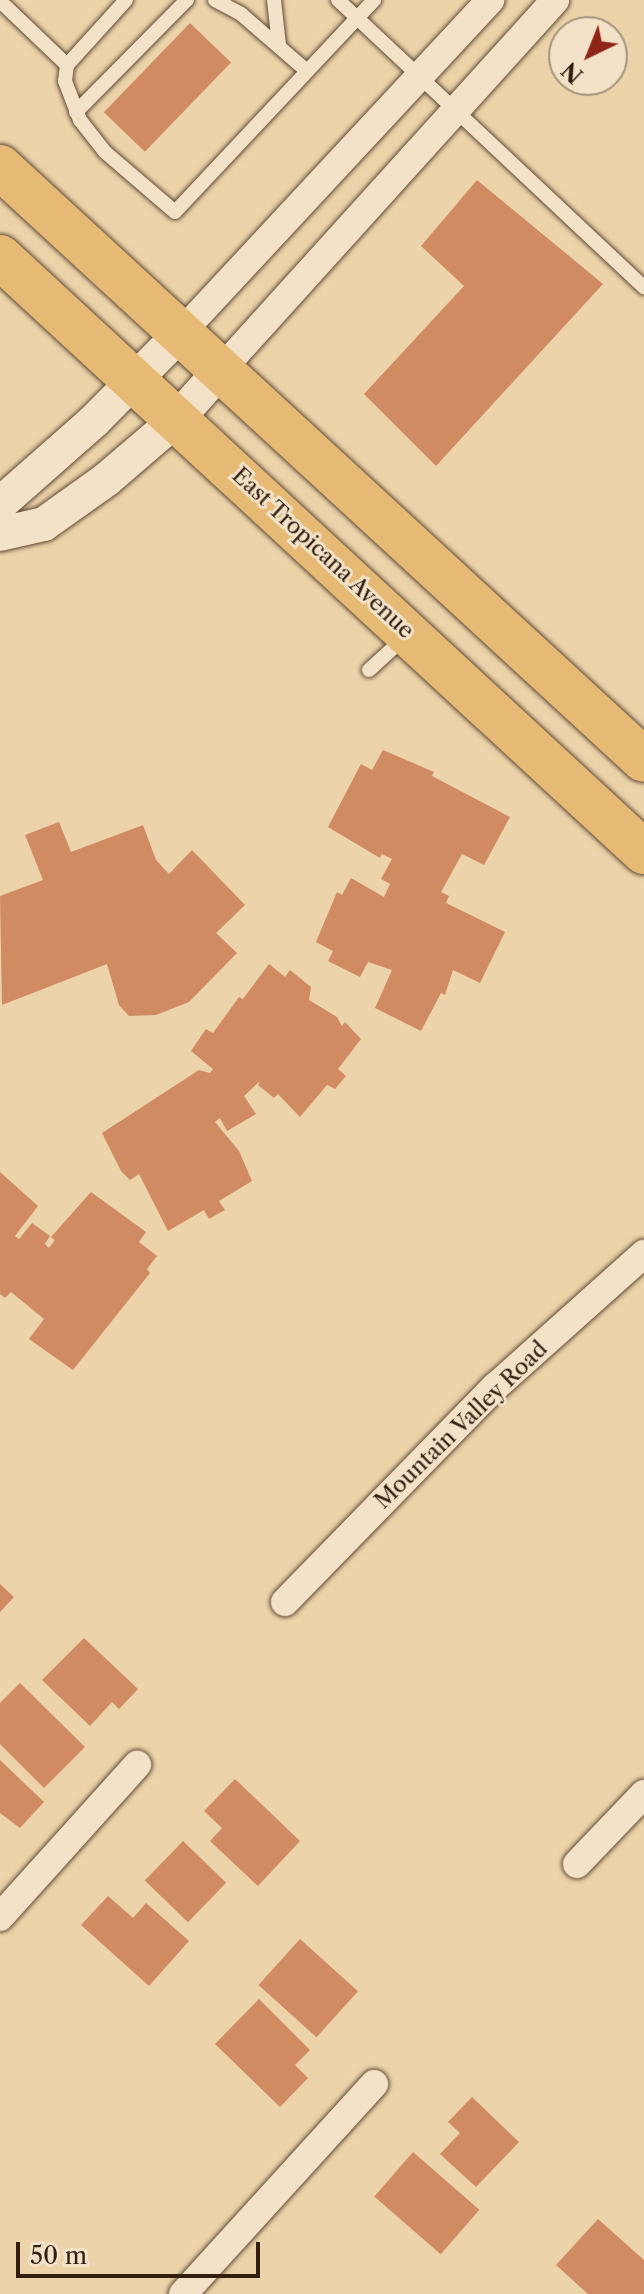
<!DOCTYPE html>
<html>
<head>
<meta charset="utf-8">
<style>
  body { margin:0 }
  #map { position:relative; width:644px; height:2294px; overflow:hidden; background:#ecd3a9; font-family:"Libre Caslon Text",serif }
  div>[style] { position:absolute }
  .building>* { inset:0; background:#d08b62; transform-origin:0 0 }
  .roads { filter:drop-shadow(0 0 2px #604b37) drop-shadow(0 0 2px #604b37) }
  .service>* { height:14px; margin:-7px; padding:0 7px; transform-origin:7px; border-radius:7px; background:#f3e2c7 }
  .minor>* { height:28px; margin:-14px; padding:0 14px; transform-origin:14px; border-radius:14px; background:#f3e2c7 }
  .tertiary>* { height:34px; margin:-17px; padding:0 17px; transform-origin:17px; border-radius:17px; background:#f3e2c7 }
  .primary>* { height:44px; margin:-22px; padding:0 22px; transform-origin:22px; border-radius:22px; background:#e6ba74 }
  span { translate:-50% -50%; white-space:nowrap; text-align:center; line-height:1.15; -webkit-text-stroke:6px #f3e2c7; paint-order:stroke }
  .street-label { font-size:22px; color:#311e11 }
  .north { position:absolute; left:548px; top:16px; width:80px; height:80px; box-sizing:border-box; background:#f3e2c7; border:2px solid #a5947e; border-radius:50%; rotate:223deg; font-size:22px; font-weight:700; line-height:32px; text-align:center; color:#311e11 }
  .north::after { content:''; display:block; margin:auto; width:28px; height:36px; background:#8f2418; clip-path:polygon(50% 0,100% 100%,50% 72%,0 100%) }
  .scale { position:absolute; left:16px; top:2242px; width:244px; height:36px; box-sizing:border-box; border:4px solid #311e11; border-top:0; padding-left:10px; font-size:24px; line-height:28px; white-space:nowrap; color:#311e11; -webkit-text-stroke:6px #f3e2c7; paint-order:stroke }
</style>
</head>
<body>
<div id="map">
  <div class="building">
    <i style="left:190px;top:23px;width:57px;height:124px;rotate:44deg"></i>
    <i style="clip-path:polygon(477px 180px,603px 284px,436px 466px,364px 394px,464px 286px,421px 246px)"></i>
    <i style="clip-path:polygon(383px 750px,434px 772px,432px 776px,510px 817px,484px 865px,462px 854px,441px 892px,449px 896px,446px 903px,505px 932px,480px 983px,453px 970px,445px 995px,441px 993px,421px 1031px,375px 1008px,392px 970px,368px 962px,360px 977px,328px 961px,333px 951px,316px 942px,337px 892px,342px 895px,351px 878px,384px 897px,390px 884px,381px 879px,392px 859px,382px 854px,380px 858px,328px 827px,361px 764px,372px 770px)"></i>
    <i style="clip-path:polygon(59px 822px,71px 852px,143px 825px,156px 860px,169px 874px,192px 850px,245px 905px,216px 933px,237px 953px,189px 1002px,156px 1015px,129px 1016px,119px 1005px,107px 964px,2px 1005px,0 896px,43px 880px,25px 835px)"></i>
    <i style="clip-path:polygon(269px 964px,285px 977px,290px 970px,311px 987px,309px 1000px,337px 1017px,342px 1026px,345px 1022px,361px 1039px,338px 1069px,346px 1076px,335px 1089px,327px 1085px,300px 1117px,278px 1094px,274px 1098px,258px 1085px,260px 1081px,244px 1096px,256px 1114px,227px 1131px,220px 1118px,215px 1122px,239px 1151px,252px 1181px,219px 1201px,225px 1210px,209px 1219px,204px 1210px,168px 1231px,139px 1174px,130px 1180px,121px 1171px,102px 1133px,199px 1070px,210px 1073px,213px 1069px,191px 1051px,206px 1029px,213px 1033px,239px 997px,243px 999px)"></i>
    <i style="clip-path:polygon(0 1172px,38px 1206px,15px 1236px,19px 1239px,32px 1223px,50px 1236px,45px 1244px,49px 1248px,55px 1240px,51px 1237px,91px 1192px,146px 1232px,139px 1242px,157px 1256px,147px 1269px,150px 1273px,73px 1370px,29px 1339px,44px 1319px,11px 1292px,5px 1298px,0 1294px)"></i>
    <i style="clip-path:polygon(0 1584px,14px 1597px,0 1612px)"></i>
    <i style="clip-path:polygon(84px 1638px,138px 1689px,119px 1709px,112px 1702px,90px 1726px,42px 1680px)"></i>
    <i style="clip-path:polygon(20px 1683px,85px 1747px,44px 1788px,0 1744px,0 1703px)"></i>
    <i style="clip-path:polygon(0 1760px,44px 1802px,20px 1828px,0 1813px)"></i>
    <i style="clip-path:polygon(235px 1779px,300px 1841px,258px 1886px,210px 1841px,222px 1828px,204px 1811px)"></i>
    <i style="left:183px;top:1841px;width:60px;height:55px;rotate:44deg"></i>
    <i style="clip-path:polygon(108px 1896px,133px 1918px,146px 1903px,189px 1941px,149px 1986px,81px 1925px)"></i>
    <i style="left:300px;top:1939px;width:78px;height:62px;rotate:42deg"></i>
    <i style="clip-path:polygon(259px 1999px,310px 2050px,295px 2065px,308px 2078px,280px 2107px,215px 2044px)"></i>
    <i style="clip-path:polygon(472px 2097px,519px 2142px,476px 2187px,440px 2154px,460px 2133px,448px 2122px)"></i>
    <i style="left:413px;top:2152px;width:88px;height:59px;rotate:41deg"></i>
    <i style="clip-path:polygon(598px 2219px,644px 2260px,644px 2294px,588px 2294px,556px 2265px)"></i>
  </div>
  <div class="roads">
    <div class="service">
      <i style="left:126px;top:0;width:88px;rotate:132.2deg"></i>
      <i style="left:67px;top:65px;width:16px;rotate:97deg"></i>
      <i style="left:65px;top:81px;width:42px;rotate:69deg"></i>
      <i style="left:80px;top:120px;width:41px;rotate:52deg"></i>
      <i style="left:105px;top:152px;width:92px;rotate:40.6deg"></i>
      <i style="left:175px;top:212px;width:291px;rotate:-46.8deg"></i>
      <i style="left:215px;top:0;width:30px;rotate:28deg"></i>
      <i style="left:241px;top:14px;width:87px;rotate:40.8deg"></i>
      <i style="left:274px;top:0;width:45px;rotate:83.7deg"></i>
      <i style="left:338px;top:0;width:420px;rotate:43.2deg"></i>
      <i style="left:0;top:1px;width:93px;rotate:43.7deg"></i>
      <i style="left:76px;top:112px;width:158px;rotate:-45.3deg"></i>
      <i style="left:369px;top:670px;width:47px;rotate:-42.4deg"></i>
    </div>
    <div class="minor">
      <i style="left:180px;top:334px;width:456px;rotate:-47.1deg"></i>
      <i style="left:220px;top:371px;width:500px;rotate:-47.9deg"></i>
      <i style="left:285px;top:1602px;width:301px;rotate:-45.7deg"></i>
      <i style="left:495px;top:1387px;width:200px;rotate:-41.8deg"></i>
      <i style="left:577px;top:1864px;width:97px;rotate:-46.3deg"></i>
      <i style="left:0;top:1917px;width:205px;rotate:-48deg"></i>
      <i style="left:183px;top:2294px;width:284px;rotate:-47.7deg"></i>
    </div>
    <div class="tertiary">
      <i style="left:0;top:504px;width:125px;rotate:-41.4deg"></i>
      <i style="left:94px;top:421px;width:122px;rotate:-45.3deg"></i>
      <i style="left:0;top:534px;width:45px;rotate:-12.8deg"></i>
      <i style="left:44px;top:524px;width:77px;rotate:-35.5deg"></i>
      <i style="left:107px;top:479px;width:92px;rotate:-40.6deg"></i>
      <i style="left:177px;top:419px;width:64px;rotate:-48.1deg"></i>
    </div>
    <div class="primary">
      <i style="left:0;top:167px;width:875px;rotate:42.64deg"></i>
      <i style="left:0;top:257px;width:877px;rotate:42.74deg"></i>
    </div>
  </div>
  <div class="street-label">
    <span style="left:323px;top:553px;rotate:43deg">East Tropicana Avenue</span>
    <span style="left:461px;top:1425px;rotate:-44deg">Mountain Valley Road</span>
  </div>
  <div class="north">N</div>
  <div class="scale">50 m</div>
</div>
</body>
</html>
